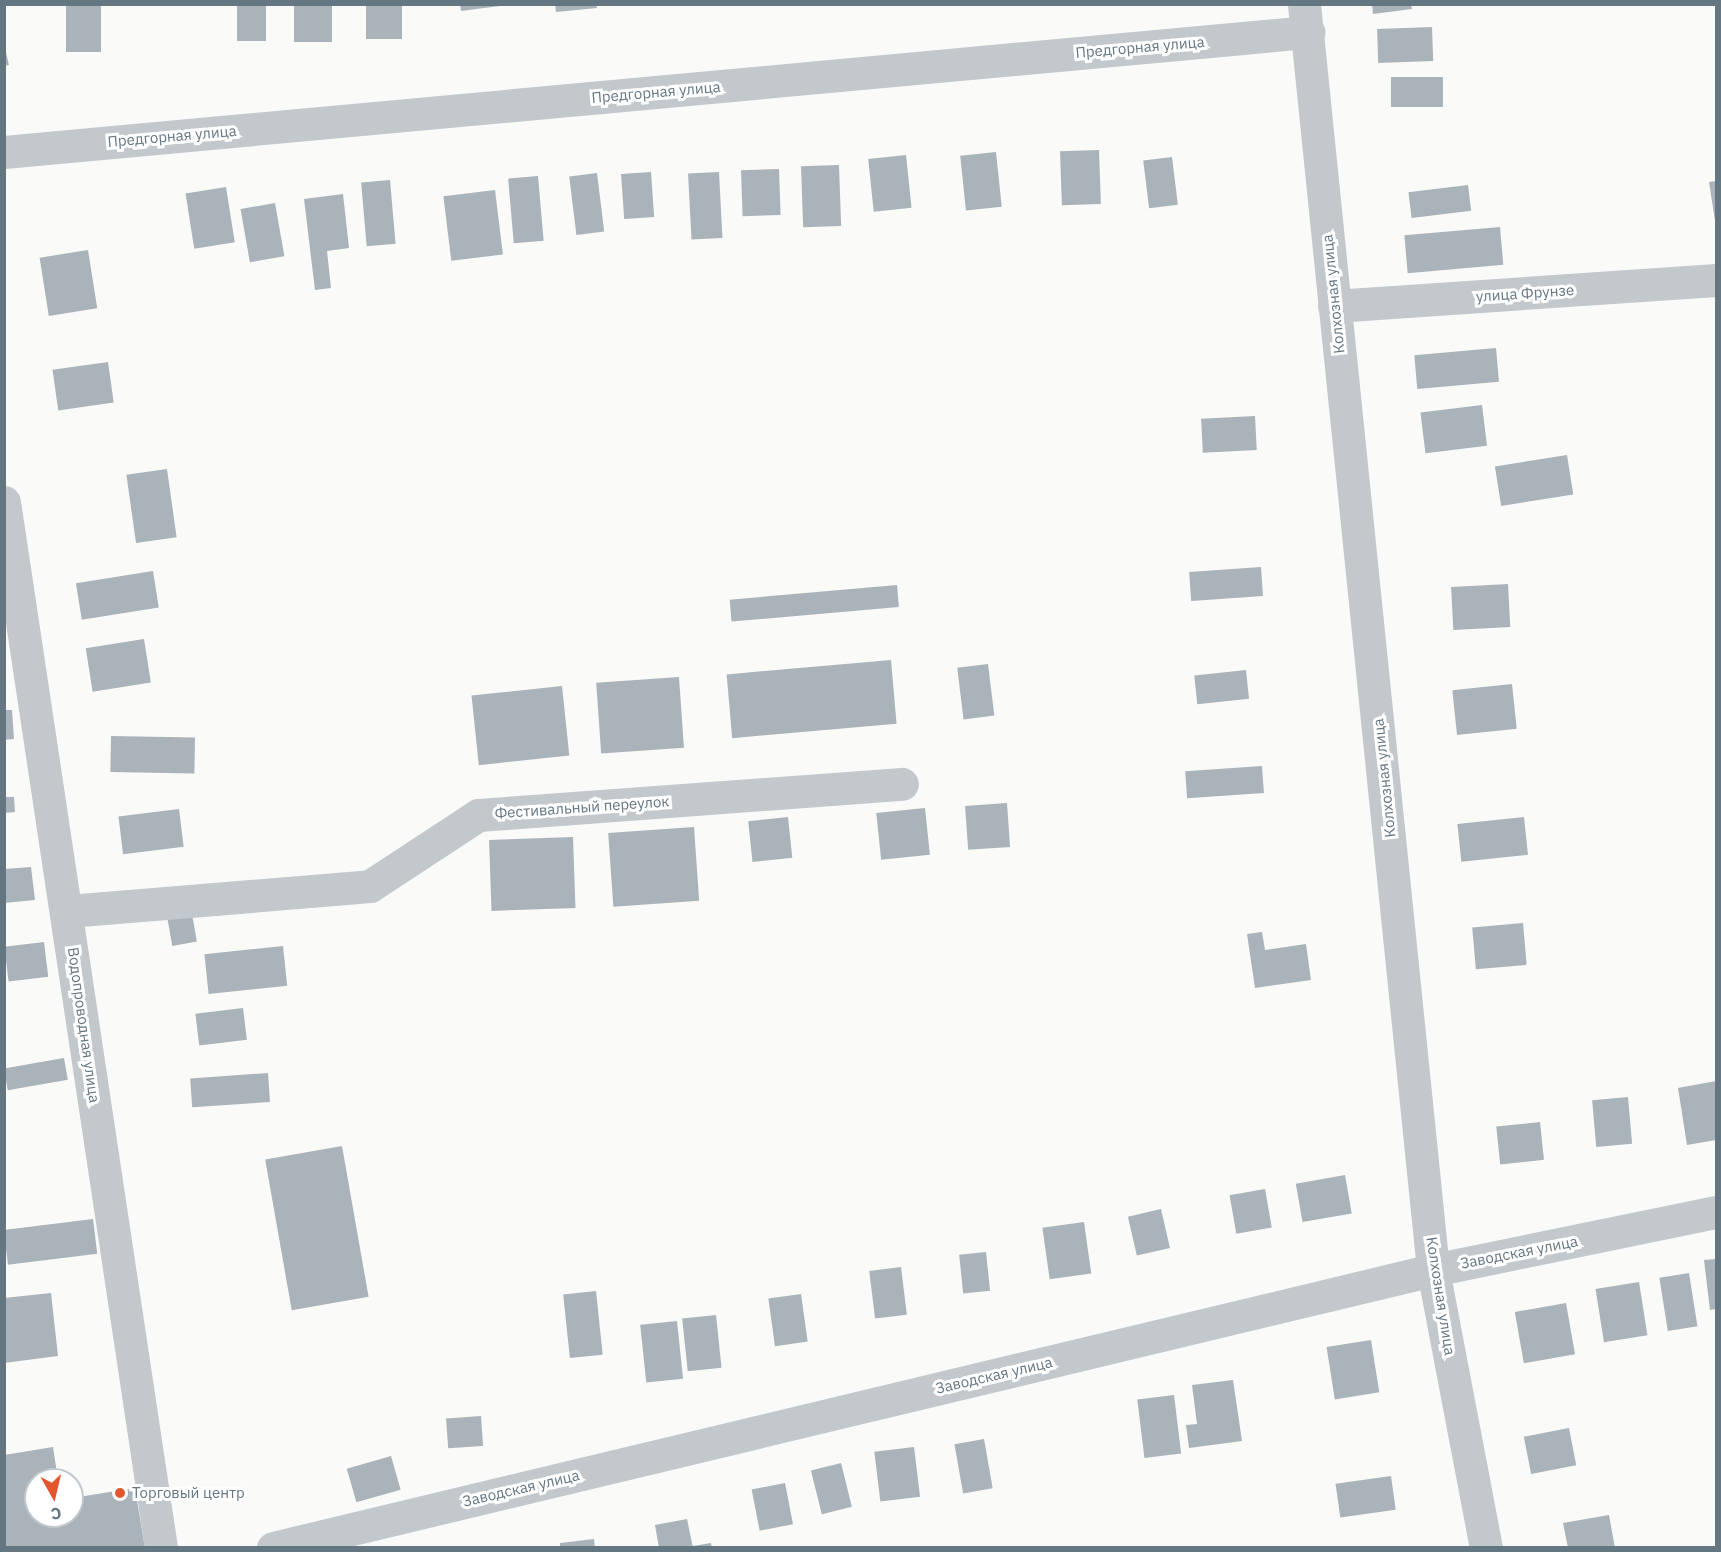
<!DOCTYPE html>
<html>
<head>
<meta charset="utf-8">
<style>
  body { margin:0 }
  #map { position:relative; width:1721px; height:1552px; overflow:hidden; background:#fafaf8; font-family:"IBM Plex Sans",sans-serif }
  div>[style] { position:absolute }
  .building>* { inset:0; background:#aab3b9; transform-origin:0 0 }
  .minor>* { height:33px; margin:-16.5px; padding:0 16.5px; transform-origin:16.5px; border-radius:16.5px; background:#c3c8cc }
  .dots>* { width:16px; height:16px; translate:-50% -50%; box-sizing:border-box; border:3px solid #fff; border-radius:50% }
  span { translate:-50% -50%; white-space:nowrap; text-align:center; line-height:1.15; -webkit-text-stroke:6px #fff; paint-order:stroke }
  .street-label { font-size:15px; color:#657683 }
  .poi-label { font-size:15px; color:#657683 }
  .left { translate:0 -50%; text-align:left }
  .frame { position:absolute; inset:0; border:6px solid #657683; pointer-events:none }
  .north { position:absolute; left:24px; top:1468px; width:60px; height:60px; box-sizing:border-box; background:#fff; border:2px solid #c1c8cd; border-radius:50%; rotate:172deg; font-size:16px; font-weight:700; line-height:24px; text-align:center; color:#657683 }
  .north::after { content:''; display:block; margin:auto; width:21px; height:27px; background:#e4572e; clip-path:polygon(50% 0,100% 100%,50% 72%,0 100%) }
</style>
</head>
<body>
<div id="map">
  <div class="building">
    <i style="left:66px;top:4px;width:35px;height:48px"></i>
    <i style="left:237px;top:4px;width:29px;height:37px"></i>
    <i style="left:294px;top:4px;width:38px;height:38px"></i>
    <i style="left:366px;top:4px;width:36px;height:35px"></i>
    <i style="clip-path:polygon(460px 4px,500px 4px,500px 6px,461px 11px)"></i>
    <i style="clip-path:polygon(555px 4px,596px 4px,597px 8px,556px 12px)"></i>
    <i style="clip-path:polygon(1372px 4px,1411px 4px,1412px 9px,1373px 14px)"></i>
    <i style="left:1432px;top:27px;width:34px;height:55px;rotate:88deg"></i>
    <i style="clip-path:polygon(4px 44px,9px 65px,4px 66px)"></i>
    <i style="left:1443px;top:77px;width:30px;height:52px;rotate:90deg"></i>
    <i style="left:1099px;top:150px;width:54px;height:39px;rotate:88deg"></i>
    <i style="left:996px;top:152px;width:55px;height:36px;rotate:84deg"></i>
    <i style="left:906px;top:155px;width:53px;height:38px;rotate:84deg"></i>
    <i style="left:1172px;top:157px;width:48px;height:29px;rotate:83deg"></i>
    <i style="left:839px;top:165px;width:61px;height:38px;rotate:88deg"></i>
    <i style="left:779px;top:169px;width:46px;height:38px;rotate:88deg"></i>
    <i style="left:651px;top:172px;width:45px;height:30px;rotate:86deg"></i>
    <i style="left:719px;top:172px;width:66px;height:31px;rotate:87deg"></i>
    <i style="left:597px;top:173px;width:59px;height:28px;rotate:83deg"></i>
    <i style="left:538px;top:176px;width:65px;height:30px;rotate:85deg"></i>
    <i style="left:390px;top:180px;width:64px;height:29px;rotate:85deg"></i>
    <i style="clip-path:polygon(1716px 181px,1716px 221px,1715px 221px,1709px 182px)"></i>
    <i style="left:1468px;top:185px;width:26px;height:60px;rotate:83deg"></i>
    <i style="left:226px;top:187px;width:56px;height:41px;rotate:81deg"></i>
    <i style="left:495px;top:190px;width:65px;height:52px;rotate:83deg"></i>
    <i style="clip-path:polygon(343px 194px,349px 248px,327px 251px,331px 288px,315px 290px,304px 199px)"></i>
    <i style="left:275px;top:203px;width:54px;height:35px;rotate:80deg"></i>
    <i style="left:1500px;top:227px;width:38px;height:96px;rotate:85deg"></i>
    <i style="left:88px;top:250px;width:59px;height:49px;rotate:81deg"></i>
    <i style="left:1496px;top:348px;width:34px;height:82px;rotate:85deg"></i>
    <i style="left:108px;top:362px;width:41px;height:56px;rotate:82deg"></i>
    <i style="left:1482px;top:405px;width:41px;height:62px;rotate:83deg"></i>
    <i style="left:1255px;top:416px;width:34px;height:54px;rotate:87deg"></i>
    <i style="left:1567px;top:455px;width:40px;height:73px;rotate:81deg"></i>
    <i style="left:167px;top:469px;width:69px;height:41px;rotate:82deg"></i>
    <i style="left:1261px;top:567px;width:29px;height:72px;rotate:86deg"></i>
    <i style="left:153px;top:571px;width:37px;height:78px;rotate:81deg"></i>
    <i style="left:1508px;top:584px;width:43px;height:57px;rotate:87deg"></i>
    <i style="left:897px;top:585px;width:22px;height:168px;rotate:85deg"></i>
    <i style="left:144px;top:639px;width:44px;height:59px;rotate:81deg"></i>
    <i style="left:891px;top:660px;width:64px;height:165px;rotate:85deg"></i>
    <i style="left:988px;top:664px;width:52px;height:31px;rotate:83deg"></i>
    <i style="left:1246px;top:670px;width:29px;height:52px;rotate:84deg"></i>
    <i style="left:679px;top:677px;width:71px;height:83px;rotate:86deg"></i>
    <i style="left:1512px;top:684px;width:45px;height:60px;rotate:84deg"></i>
    <i style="left:562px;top:686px;width:70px;height:91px;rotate:84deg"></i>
    <i style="clip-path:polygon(4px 710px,12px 710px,14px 739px,4px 740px)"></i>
    <i style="left:111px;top:736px;width:84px;height:36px;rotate:1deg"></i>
    <i style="left:1262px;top:766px;width:27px;height:77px;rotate:86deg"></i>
    <i style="clip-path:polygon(4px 797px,14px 797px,15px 812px,4px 813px)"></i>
    <i style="left:1007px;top:803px;width:44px;height:42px;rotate:86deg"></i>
    <i style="left:925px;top:808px;width:47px;height:49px;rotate:84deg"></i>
    <i style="left:179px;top:809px;width:38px;height:61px;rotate:83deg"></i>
    <i style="left:788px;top:817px;width:41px;height:40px;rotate:84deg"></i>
    <i style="left:1524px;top:817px;width:38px;height:67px;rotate:84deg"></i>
    <i style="left:694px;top:827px;width:74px;height:86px;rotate:86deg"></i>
    <i style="left:573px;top:837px;width:71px;height:84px;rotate:88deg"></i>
    <i style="clip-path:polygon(31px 867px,35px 900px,4px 903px,4px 869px)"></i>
    <i style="left:192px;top:914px;width:28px;height:25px;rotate:80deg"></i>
    <i style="left:1523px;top:923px;width:42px;height:51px;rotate:85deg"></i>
    <i style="clip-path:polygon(1262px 932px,1265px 950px,1306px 944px,1311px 980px,1255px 988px,1247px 934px)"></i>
    <i style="left:44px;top:942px;width:35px;height:40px;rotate:83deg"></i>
    <i style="left:283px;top:946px;width:40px;height:79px;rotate:84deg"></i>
    <i style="left:243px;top:1008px;width:32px;height:48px;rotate:83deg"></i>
    <i style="left:64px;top:1058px;width:22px;height:61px;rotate:80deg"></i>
    <i style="left:268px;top:1073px;width:29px;height:78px;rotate:86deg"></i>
    <i style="clip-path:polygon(1716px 1081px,1716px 1140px,1687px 1145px,1678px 1088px)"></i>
    <i style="left:1628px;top:1097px;width:47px;height:36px;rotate:85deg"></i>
    <i style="left:1540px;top:1122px;width:38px;height:44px;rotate:84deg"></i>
    <i style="left:342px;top:1146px;width:153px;height:78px;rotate:80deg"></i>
    <i style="left:1345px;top:1175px;width:39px;height:50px;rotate:80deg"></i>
    <i style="left:1265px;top:1189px;width:39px;height:36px;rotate:80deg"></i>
    <i style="left:1161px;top:1209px;width:40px;height:34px;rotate:77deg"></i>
    <i style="left:93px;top:1219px;width:35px;height:90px;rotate:83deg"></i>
    <i style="left:1084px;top:1222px;width:52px;height:42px;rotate:82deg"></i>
    <i style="left:986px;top:1252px;width:39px;height:27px;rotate:84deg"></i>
    <i style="clip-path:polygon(1716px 1259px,1716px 1309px,1710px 1310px,1704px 1260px)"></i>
    <i style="left:901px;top:1267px;width:48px;height:32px;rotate:83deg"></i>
    <i style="left:1689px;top:1273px;width:54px;height:30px;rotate:81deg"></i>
    <i style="left:1639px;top:1282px;width:54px;height:44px;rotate:81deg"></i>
    <i style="left:596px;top:1291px;width:64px;height:33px;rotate:84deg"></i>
    <i style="clip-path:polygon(51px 1293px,58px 1356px,4px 1363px,4px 1298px)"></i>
    <i style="left:801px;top:1294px;width:48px;height:33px;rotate:82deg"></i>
    <i style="left:1566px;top:1303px;width:52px;height:52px;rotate:80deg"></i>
    <i style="left:716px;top:1315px;width:53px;height:34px;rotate:84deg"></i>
    <i style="left:677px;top:1321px;width:58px;height:37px;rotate:84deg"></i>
    <i style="left:1371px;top:1340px;width:53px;height:45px;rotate:81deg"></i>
    <i style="clip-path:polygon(1233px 1380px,1242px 1441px,1189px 1448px,1186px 1425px,1197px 1424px,1192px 1385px)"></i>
    <i style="left:1174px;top:1395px;width:59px;height:37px;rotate:83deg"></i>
    <i style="left:481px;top:1416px;width:30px;height:35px;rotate:86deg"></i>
    <i style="left:1569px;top:1428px;width:38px;height:46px;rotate:79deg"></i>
    <i style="left:984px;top:1439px;width:50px;height:30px;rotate:80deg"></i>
    <i style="clip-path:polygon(53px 1447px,58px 1480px,36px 1480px,36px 1516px,72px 1516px,72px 1498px,135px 1488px,145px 1548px,4px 1548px,4px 1455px)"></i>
    <i style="left:914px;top:1447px;width:50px;height:40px;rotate:83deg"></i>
    <i style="left:391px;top:1456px;width:35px;height:46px;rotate:74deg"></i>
    <i style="left:841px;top:1463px;width:45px;height:31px;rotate:76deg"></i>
    <i style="left:1391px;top:1476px;width:34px;height:56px;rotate:82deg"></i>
    <i style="left:785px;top:1483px;width:42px;height:34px;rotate:79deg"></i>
    <i style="clip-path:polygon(1609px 1515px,1615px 1548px,1568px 1548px,1563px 1523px)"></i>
    <i style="clip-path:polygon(687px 1519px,693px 1548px,659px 1548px,655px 1525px)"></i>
    <i style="clip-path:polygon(594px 1539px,595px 1548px,560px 1548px,560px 1543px)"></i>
    <i style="clip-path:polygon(711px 1543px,712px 1548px,693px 1548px,693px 1546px)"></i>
  </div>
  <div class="minor">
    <i style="left:1304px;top:4px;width:1273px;rotate:84.18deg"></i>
    <i style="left:1433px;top:1270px;width:283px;rotate:79.2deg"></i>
    <i style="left:4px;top:152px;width:1310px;rotate:-5.26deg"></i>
    <i style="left:1334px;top:306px;width:383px;rotate:-3.9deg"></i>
    <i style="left:4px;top:502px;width:1058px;rotate:81.46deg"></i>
    <i style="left:68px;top:911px;width:303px;rotate:-4.7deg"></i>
    <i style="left:370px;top:886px;width:129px;rotate:-33.3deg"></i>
    <i style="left:478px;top:815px;width:425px;rotate:-4.2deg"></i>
    <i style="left:273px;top:1548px;width:1193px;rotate:-13.48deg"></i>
    <i style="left:1433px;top:1270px;width:289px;rotate:-11.6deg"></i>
  </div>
  <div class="dots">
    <i style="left:120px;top:1493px;background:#e4572e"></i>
  </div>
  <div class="street-label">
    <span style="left:1140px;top:47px;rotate:-5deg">Предгорная улица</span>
    <span style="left:656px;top:92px;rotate:-5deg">Предгорная улица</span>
    <span style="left:172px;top:136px;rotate:-5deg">Предгорная улица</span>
    <span style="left:1525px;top:293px;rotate:-4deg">улица Фрунзе</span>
    <span style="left:1333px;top:294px;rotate:-96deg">Колхозная улица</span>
    <span style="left:1384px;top:778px;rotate:-96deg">Колхозная улица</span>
    <span style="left:582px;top:807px;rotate:-4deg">Фестивальный переулок</span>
    <span style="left:84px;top:1025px;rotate:82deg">Водопроводная улица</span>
    <span style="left:1519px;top:1252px;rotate:-11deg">Заводская улица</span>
    <span style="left:1441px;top:1296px;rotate:81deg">Колхозная улица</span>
    <span style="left:994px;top:1375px;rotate:-13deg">Заводская улица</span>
    <span style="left:521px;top:1488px;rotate:-13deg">Заводская улица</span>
  </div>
  <div class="poi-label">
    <span class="left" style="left:132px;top:1493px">Торговый центр</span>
  </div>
  <div class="frame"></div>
  <div class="north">С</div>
</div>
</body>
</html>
